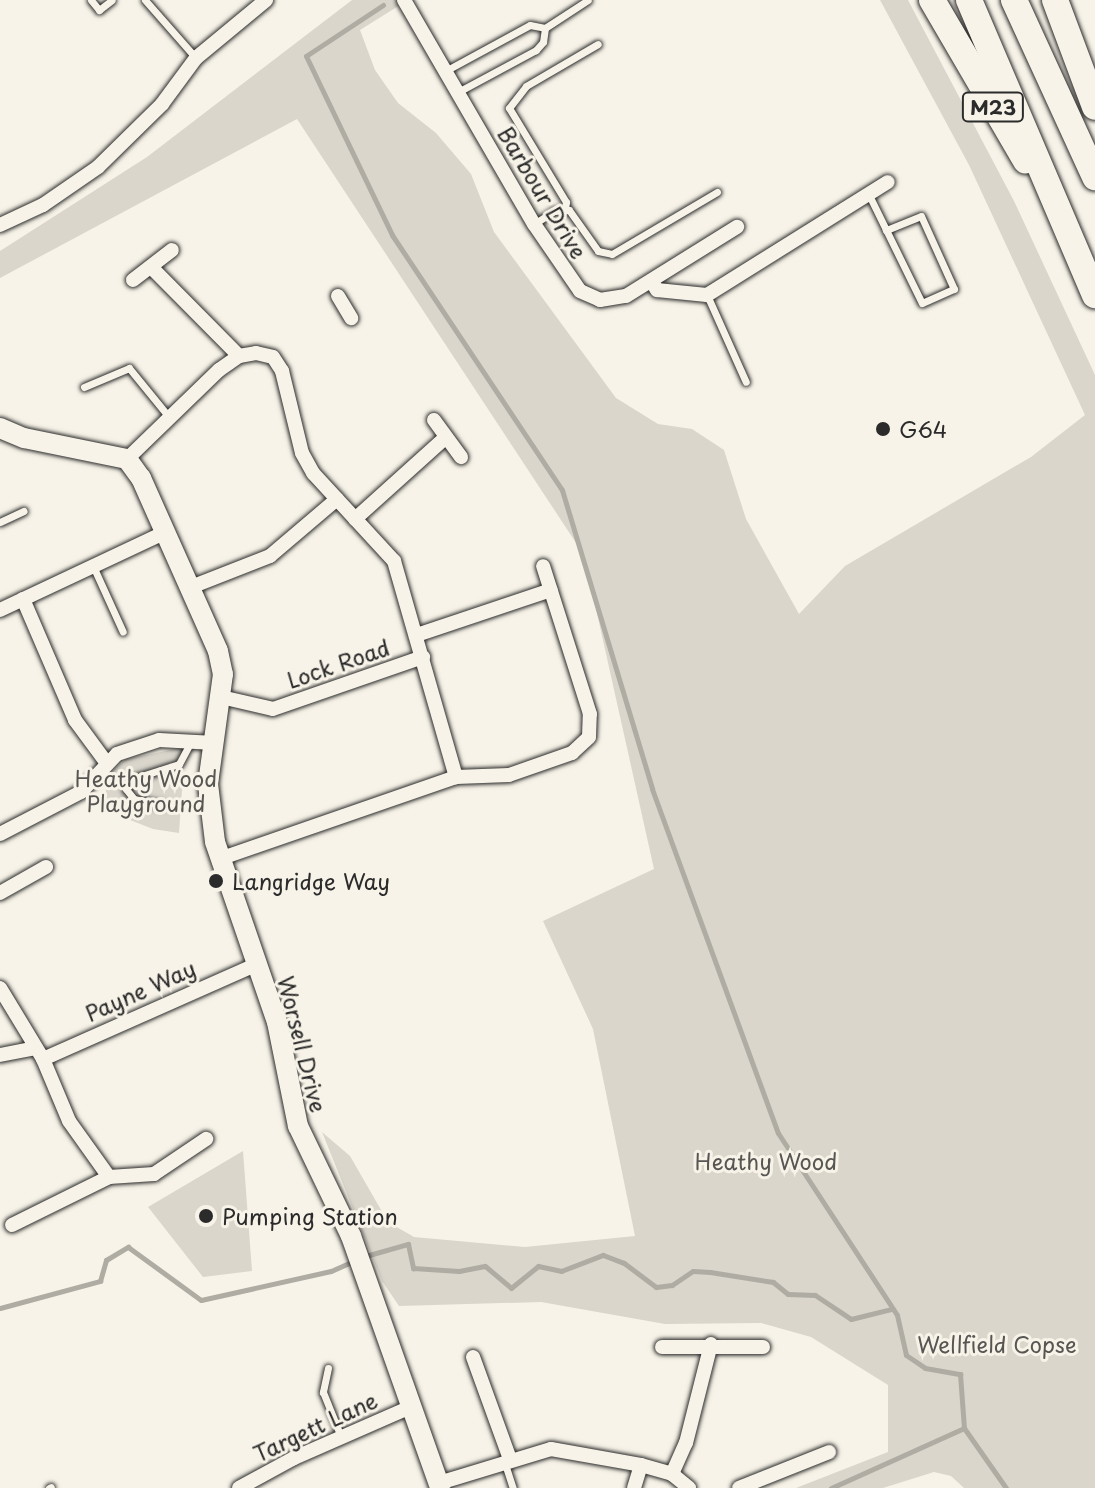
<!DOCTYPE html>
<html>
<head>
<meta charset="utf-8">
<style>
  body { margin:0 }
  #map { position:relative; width:1095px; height:1488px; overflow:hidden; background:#f7f3e8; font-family:"Playpen Sans",sans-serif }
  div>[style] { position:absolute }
  .green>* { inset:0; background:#dad6cc }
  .stream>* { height:5px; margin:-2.5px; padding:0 2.5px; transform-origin:2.5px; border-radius:2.5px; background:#afaca4 }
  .roads { filter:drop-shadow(0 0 2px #2b2b2b) drop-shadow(0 0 2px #2b2b2b) }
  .lane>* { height:7px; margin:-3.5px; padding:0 3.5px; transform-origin:3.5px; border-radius:3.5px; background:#f7f3e8 }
  .street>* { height:14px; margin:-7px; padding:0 7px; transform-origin:7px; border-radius:7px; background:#f7f3e8 }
  .secondary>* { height:20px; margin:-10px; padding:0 10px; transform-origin:10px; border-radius:10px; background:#f7f3e8 }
  .highway>* { height:26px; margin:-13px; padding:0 13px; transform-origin:13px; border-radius:13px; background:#f7f3e8 }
  .dots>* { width:22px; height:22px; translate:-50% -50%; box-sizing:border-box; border:4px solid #f7f3e8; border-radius:50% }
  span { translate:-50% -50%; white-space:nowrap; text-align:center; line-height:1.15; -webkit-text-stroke:6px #f7f3e8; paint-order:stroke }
  .shield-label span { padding:2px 6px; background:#f7f3e8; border:2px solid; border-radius:6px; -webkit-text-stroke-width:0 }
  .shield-label { font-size:20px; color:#2b2b2b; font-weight:700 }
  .street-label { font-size:22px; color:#2b2b2b }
  .poi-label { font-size:22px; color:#2b2b2b }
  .left { translate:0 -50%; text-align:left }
  .park-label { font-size:22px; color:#575653 }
</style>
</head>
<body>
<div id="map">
  <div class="green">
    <i style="clip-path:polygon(352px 0,408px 0,360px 30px,375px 70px,398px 103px,436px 133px,471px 174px,494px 232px,616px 398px,658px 424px,692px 429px,724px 450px,746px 519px,799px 614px,845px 566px,1031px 457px,1085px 415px,969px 165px,880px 0,908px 0,1014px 201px,1095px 375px,1095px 1488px,964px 1488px,951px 1476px,934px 1472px,883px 1488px,796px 1488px,888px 1452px,888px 1385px,811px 1337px,761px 1323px,665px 1324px,541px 1302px,399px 1306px,382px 1281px,322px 1132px,350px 1156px,388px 1222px,414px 1237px,525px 1247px,635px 1236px,593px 1029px,543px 921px,654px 869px,584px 555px,297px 119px,0 278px,0 251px,147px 157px)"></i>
    <i style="clip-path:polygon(185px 747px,179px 833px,153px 829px,107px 811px,105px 777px,126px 759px)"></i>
    <i style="clip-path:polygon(243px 1151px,252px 1271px,203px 1277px,148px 1207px)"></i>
  </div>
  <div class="stream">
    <i style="left:383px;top:5px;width:92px;rotate:146.5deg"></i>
    <i style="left:306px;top:56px;width:199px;rotate:64.3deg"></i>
    <i style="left:392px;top:235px;width:306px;rotate:56.3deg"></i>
    <i style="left:562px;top:490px;width:312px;rotate:73.2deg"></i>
    <i style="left:652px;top:789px;width:366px;rotate:69.9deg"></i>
    <i style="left:778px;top:1133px;width:217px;rotate:56.8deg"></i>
    <i style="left:897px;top:1315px;width:41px;rotate:77.3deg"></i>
    <i style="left:906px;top:1355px;width:23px;rotate:34deg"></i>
    <i style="left:925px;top:1368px;width:36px;rotate:10deg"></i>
    <i style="left:960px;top:1374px;width:54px;rotate:85.8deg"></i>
    <i style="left:964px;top:1428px;width:73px;rotate:55deg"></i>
    <i style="left:362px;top:1257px;width:48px;rotate:-15.8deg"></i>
    <i style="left:408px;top:1244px;width:25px;rotate:78deg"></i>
    <i style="left:413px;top:1268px;width:46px;rotate:3.7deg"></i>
    <i style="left:459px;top:1271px;width:26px;rotate:-11deg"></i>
    <i style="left:485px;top:1266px;width:34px;rotate:40deg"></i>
    <i style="left:511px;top:1288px;width:35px;rotate:-39deg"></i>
    <i style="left:538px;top:1266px;width:24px;rotate:12deg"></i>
    <i style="left:561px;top:1271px;width:45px;rotate:-20.9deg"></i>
    <i style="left:603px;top:1255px;width:22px;rotate:21deg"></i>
    <i style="left:624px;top:1263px;width:40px;rotate:37deg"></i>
    <i style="left:656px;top:1287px;width:16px;rotate:-7deg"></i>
    <i style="left:672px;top:1285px;width:25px;rotate:-34deg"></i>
    <i style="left:693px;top:1271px;width:17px;rotate:3deg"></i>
    <i style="left:710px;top:1272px;width:64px;rotate:9deg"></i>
    <i style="left:773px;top:1282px;width:19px;rotate:39deg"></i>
    <i style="left:788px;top:1294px;width:27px;rotate:2deg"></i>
    <i style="left:815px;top:1295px;width:43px;rotate:33.7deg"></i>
    <i style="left:851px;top:1319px;width:41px;rotate:-14deg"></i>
    <i style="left:0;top:1308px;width:104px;rotate:-15.1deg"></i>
    <i style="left:100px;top:1281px;width:22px;rotate:-74deg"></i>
    <i style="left:106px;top:1260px;width:26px;rotate:-31deg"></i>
    <i style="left:128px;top:1247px;width:90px;rotate:36deg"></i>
    <i style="left:201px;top:1300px;width:133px;rotate:-12.6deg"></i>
    <i style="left:331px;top:1271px;width:24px;rotate:-24deg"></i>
    <i style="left:831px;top:1488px;width:146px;rotate:-24.3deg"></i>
  </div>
  <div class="roads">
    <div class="lane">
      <i style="left:91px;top:0;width:13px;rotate:51deg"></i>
      <i style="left:99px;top:10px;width:16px;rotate:-38deg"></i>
      <i style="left:145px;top:0;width:77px;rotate:48.7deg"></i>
      <i style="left:545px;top:28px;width:51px;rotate:-33.1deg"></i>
      <i style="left:447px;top:70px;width:94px;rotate:-28.5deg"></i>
      <i style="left:530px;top:25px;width:15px;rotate:11deg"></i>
      <i style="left:545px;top:28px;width:14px;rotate:98deg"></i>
      <i style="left:543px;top:42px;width:11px;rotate:131deg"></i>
      <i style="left:536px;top:50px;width:89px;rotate:151.7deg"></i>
      <i style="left:869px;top:195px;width:120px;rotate:63.9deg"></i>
      <i style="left:922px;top:303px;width:35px;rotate:-24deg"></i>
      <i style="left:954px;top:289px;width:80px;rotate:-114.3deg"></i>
      <i style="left:921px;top:216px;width:38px;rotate:158deg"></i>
      <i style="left:565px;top:209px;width:7px;rotate:-82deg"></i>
      <i style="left:566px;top:202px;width:110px;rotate:-121.2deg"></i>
      <i style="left:509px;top:108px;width:28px;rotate:-52deg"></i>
      <i style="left:526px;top:86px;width:83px;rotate:-30.3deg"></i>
      <i style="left:534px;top:224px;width:24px;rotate:-33deg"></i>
      <i style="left:554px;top:211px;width:15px;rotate:-4deg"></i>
      <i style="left:569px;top:210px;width:50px;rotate:54.7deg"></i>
      <i style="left:598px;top:251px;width:14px;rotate:12deg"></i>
      <i style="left:612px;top:254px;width:122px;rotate:-30.6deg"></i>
      <i style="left:707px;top:295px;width:95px;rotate:65.9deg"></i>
      <i style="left:84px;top:387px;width:49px;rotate:-22.9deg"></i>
      <i style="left:129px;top:368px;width:63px;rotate:50.8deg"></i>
      <i style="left:0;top:522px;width:26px;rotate:-25deg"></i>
      <i style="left:93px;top:566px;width:72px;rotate:65.6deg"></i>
      <i style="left:162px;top:805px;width:29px;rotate:-168deg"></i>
      <i style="left:134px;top:799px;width:13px;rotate:-129deg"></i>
      <i style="left:126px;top:789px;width:14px;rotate:-51deg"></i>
      <i style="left:135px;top:778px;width:46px;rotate:-17.7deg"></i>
      <i style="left:179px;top:764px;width:26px;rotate:-62deg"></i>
      <i style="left:328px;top:1368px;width:25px;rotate:102deg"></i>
      <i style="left:323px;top:1392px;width:48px;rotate:68.2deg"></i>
      <i style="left:505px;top:1464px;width:25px;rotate:72deg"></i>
      <i style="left:49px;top:1488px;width:2px;rotate:-27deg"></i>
    </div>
    <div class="street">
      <i style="left:404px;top:0;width:259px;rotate:59.9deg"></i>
      <i style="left:534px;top:224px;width:81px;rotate:55.5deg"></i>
      <i style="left:580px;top:291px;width:22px;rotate:24deg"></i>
      <i style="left:600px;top:300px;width:26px;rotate:-9deg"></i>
      <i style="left:626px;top:296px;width:131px;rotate:-31.9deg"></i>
      <i style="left:0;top:225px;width:47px;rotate:-24.9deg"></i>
      <i style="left:43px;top:205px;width:67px;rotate:-34.6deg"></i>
      <i style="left:98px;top:167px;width:90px;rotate:-44.5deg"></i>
      <i style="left:162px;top:104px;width:57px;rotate:-53.5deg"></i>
      <i style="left:196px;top:58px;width:91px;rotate:-39.6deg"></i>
      <i style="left:152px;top:268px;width:124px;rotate:45.3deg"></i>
      <i style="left:133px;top:280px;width:49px;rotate:-37.6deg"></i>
      <i style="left:651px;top:281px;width:11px;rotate:56deg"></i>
      <i style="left:657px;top:290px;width:50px;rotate:5.7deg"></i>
      <i style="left:707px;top:295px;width:213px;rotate:-32deg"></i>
      <i style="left:338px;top:296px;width:26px;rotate:59deg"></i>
      <i style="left:434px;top:420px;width:46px;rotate:53.9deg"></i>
      <i style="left:127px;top:459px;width:128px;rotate:-44.1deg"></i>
      <i style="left:219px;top:370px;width:24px;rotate:-35deg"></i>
      <i style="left:239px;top:356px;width:17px;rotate:-10deg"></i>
      <i style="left:256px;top:353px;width:17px;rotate:13deg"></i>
      <i style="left:273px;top:357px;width:17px;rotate:57deg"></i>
      <i style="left:282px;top:371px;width:84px;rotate:76.3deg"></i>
      <i style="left:302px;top:453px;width:23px;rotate:61deg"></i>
      <i style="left:313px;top:473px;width:120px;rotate:47.4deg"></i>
      <i style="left:394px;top:561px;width:225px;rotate:74deg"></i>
      <i style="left:355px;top:519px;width:121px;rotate:-42deg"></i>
      <i style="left:191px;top:587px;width:85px;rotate:-21.4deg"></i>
      <i style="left:270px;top:556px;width:88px;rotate:-40.4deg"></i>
      <i style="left:23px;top:599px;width:132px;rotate:66.7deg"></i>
      <i style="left:75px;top:720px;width:52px;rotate:53.6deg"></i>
      <i style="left:0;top:610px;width:183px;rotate:-25.2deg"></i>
      <i style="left:417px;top:635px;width:141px;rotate:-18.6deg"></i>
      <i style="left:221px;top:697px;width:53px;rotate:13deg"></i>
      <i style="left:273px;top:709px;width:159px;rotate:-19.1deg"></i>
      <i style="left:0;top:834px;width:91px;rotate:-27.4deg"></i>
      <i style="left:81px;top:792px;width:52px;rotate:-46.5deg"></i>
      <i style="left:117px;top:754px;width:44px;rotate:-18.4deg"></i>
      <i style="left:159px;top:740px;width:56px;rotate:3.1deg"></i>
      <i style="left:222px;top:858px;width:248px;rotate:-19.1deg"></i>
      <i style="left:456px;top:777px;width:53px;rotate:-2.2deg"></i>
      <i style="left:509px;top:775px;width:67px;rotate:-19.2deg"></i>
      <i style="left:572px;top:753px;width:23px;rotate:-43deg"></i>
      <i style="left:589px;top:737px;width:23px;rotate:-88deg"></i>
      <i style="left:590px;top:714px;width:155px;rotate:-107.6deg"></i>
      <i style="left:0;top:893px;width:53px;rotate:-29.5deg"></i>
      <i style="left:0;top:988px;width:83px;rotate:58.8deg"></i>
      <i style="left:43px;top:1059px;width:67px;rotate:67.2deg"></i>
      <i style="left:69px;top:1121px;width:69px;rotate:54.5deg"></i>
      <i style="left:109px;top:1177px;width:45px;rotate:-3.8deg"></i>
      <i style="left:154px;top:1174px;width:63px;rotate:-33.9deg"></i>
      <i style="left:0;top:1055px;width:36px;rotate:-11deg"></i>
      <i style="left:43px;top:1059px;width:234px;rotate:-23.9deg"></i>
      <i style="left:12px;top:1225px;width:108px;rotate:-26.3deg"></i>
      <i style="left:662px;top:1347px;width:101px"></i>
      <i style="left:473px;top:1357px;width:109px;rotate:70.1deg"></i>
      <i style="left:672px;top:1474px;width:34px;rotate:-66deg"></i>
      <i style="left:686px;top:1443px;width:102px;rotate:-75.8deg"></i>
      <i style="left:439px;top:1483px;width:117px;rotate:-16.9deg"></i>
      <i style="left:551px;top:1449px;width:91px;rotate:10.1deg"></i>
      <i style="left:641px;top:1465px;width:32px;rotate:16deg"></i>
      <i style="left:672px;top:1474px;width:22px;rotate:39deg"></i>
      <i style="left:239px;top:1488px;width:63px;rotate:-28.6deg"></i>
      <i style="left:294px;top:1458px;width:128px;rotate:-23.6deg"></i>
      <i style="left:634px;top:1488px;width:24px;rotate:-73deg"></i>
      <i style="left:739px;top:1488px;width:97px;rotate:-21.8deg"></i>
    </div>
    <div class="secondary">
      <i style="left:0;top:428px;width:26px;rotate:23deg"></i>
      <i style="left:24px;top:438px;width:105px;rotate:11.5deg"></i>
      <i style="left:127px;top:459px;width:24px;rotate:54deg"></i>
      <i style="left:141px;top:478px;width:189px;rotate:66deg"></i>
      <i style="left:218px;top:651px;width:24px;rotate:78deg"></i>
      <i style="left:223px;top:674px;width:111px;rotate:97.8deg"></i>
      <i style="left:208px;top:784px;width:58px;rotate:83.1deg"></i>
      <i style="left:215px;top:842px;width:190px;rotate:71deg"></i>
      <i style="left:277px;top:1022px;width:106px;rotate:78.6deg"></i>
      <i style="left:298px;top:1126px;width:122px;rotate:64.3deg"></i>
      <i style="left:351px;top:1236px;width:267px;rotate:70.5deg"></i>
    </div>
    <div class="highway">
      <i style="left:932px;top:0;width:186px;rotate:59.7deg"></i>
      <i style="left:969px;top:0;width:321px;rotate:66.9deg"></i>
      <i style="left:1014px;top:0;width:195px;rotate:65.4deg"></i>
      <i style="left:1055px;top:0;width:114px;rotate:69.5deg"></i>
    </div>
  </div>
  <div class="dots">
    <i style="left:883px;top:429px;background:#2b2b2b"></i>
    <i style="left:216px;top:881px;background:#2b2b2b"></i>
    <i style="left:206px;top:1216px;background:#2b2b2b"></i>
  </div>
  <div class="shield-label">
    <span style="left:993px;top:107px">M23</span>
  </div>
  <div class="street-label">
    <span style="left:543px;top:192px;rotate:59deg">Barbour Drive</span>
    <span style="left:338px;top:663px;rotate:-19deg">Lock Road</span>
    <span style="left:140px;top:990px;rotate:-24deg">Payne Way</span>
    <span style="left:303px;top:1044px;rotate:76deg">Worsell Drive</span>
    <span style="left:315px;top:1426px;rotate:-25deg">Targett Lane</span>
  </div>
  <div class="poi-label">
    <span class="left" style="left:899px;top:429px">G64</span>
    <span class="left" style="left:232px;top:881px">Langridge Way</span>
    <span class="left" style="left:222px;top:1216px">Pumping Station</span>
  </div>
  <div class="park-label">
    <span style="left:146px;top:790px">Heathy Wood<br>Playground</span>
    <span style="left:766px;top:1161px">Heathy Wood</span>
    <span style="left:997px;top:1344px">Wellfield Copse</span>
  </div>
</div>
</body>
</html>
